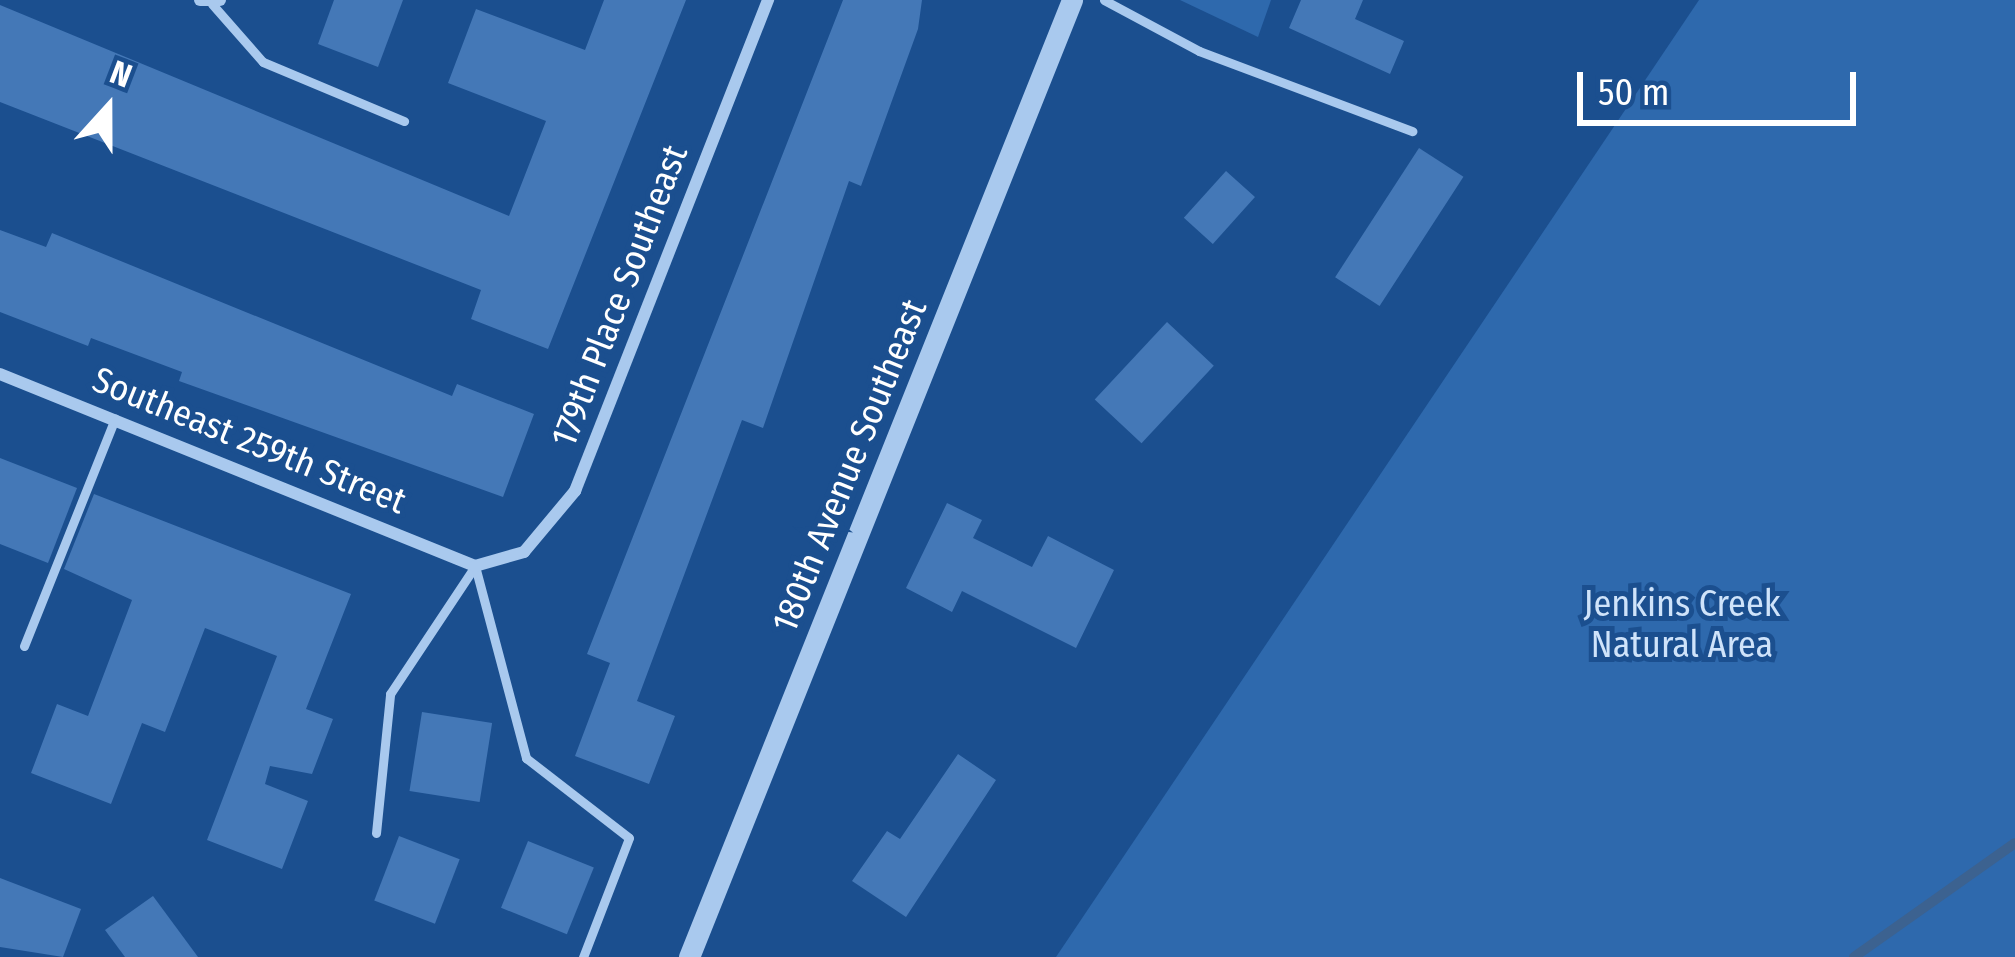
<!DOCTYPE html>
<html>
<head>
<meta charset="utf-8">
<style>
  body { margin:0 }
  #map { position:relative; width:2015px; height:957px; overflow:hidden; background:#1b4f8f; font-family:"Fira Sans Condensed",sans-serif }
  div>[style] { position:absolute }
  .green>* { inset:0; background:#2e69ad }
  .stream>* { height:10px; margin:-5px; padding:0 5px; transform-origin:5px; border-radius:5px; background:#3c6290 }
  .building>* { inset:0; background:#4478b7; transform-origin:0 0 }
  .service>* { height:9px; margin:-4.5px; padding:0 4.5px; transform-origin:4.5px; border-radius:4.5px; background:#a9c9ee }
  .minor>* { height:12px; margin:-6px; padding:0 6px; transform-origin:6px; border-radius:6px; background:#a9c9ee }
  .tertiary>* { height:21px; margin:-10.5px; padding:0 10.5px; transform-origin:10.5px; border-radius:10.5px; background:#a9c9ee }
  span { translate:-50% -50%; white-space:nowrap; text-align:center; line-height:1.15; -webkit-text-stroke:10px #1b4f8f; paint-order:stroke }
  .street-label { font-size:36px; color:#fff }
  .park-label { font-size:36px; color:#cfe3fa }
  .north { position:absolute; left:48px; top:48px; width:120px; height:120px; -webkit-text-stroke:9px #1b4f8f; paint-order:stroke; rotate:21deg; font-size:33px; font-weight:700; line-height:48px; text-align:center; color:#fff }
  .north::after { content:''; display:block; margin:auto; width:42px; height:54px; background:#fff; clip-path:polygon(50% 0,100% 100%,50% 72%,0 100%) }
  .scale { position:absolute; left:1577px; top:72px; width:279px; height:54px; box-sizing:border-box; border:6px solid #fff; border-top:0; padding-left:15px; font-size:36px; line-height:42px; white-space:nowrap; color:#fff; -webkit-text-stroke:9px #1b4f8f; paint-order:stroke }
</style>
</head>
<body>
<div id="map">
  <div class="green">
    <i style="clip-path:polygon(1180px 0,1271px 0,1258px 37px)"></i>
    <i style="clip-path:polygon(1699px 0,2015px 0,2015px 957px,1056px 957px)"></i>
  </div>
  <div class="stream">
    <i style="left:1854px;top:957px;width:197px;rotate:-35.3deg"></i>
  </div>
  <div class="building">
    <i style="clip-path:polygon(334px 0,403px 0,378px 67px,318px 44px)"></i>
    <i style="clip-path:polygon(604px 0,686px 0,548px 349px,471px 319px,481px 290px,0 102px,0 5px,509px 216px,546px 121px,448px 83px,476px 9px,585px 50px)"></i>
    <i style="clip-path:polygon(843px 0,922px 0,918px 29px,861px 186px,849px 181px,763px 428px,742px 420px,637px 701px,675px 716px,649px 784px,575px 756px,610px 663px,587px 654px)"></i>
    <i style="clip-path:polygon(1301px 0,1363px 0,1355px 19px,1404px 41px,1390px 74px,1289px 28px)"></i>
    <i style="left:1419px;top:148px;width:53px;height:154px;rotate:33deg"></i>
    <i style="left:1226px;top:171px;width:39px;height:63px;rotate:42deg"></i>
    <i style="clip-path:polygon(0 230px,46px 247px,52px 233px,452px 396px,457px 384px,534px 414px,503px 497px,179px 381px,182px 372px,91px 338px,88px 346px,0 312px)"></i>
    <i style="left:1167px;top:322px;width:64px;height:106px;rotate:43deg"></i>
    <i style="clip-path:polygon(0 458px,77px 488px,48px 563px,0 544px)"></i>
    <i style="clip-path:polygon(94px 494px,351px 594px,306px 709px,333px 719px,312px 774px,270px 766px,265px 784px,308px 801px,282px 869px,207px 840px,277px 656px,205px 628px,165px 732px,142px 723px,111px 804px,31px 773px,57px 704px,88px 716px,132px 600px,64px 569px)"></i>
    <i style="clip-path:polygon(947px 503px,982px 520px,973px 538px,1032px 567px,1048px 536px,1114px 570px,1076px 648px,962px 591px,952px 612px,906px 588px)"></i>
    <i style="left:422px;top:712px;width:71px;height:80px;rotate:9deg"></i>
    <i style="clip-path:polygon(958px 754px,996px 780px,906px 917px,852px 881px,887px 831px,900px 839px)"></i>
    <i style="left:399px;top:836px;width:65px;height:69px;rotate:21deg"></i>
    <i style="left:528px;top:841px;width:71px;height:72px;rotate:22deg"></i>
    <i style="clip-path:polygon(0 878px,81px 909px,63px 957px,0 947px)"></i>
    <i style="clip-path:polygon(153px 896px,198px 957px,125px 957px,105px 930px)"></i>
  </div>
  <div class="service">
    <i style="left:1104px;top:0;width:108px;rotate:28.2deg"></i>
    <i style="left:1199px;top:51px;width:228px;rotate:20.6deg"></i>
    <i style="left:212px;top:4px;width:77px;rotate:48.7deg"></i>
    <i style="left:263px;top:62px;width:153px;rotate:22.7deg"></i>
    <i style="left:475px;top:566px;width:199px;rotate:75.1deg"></i>
    <i style="left:526px;top:758px;width:130px;rotate:37.8deg"></i>
    <i style="left:629px;top:838px;width:128px;rotate:111.1deg"></i>
    <i style="left:24px;top:646px;width:245px;rotate:-68.2deg"></i>
    <i style="left:376px;top:833px;width:140px;rotate:-84.2deg"></i>
    <i style="left:390px;top:694px;width:154px;rotate:-56.4deg"></i>
  </div>
  <div class="minor">
    <i style="left:200px;top:0;width:20px"></i>
    <i style="left:0;top:374px;width:512px;rotate:22.01deg"></i>
    <i style="left:475px;top:566px;width:51px;rotate:-15.9deg"></i>
    <i style="left:524px;top:552px;width:80px;rotate:-50.1deg"></i>
    <i style="left:575px;top:491px;width:528px;rotate:-68.54deg"></i>
  </div>
  <div class="tertiary">
    <i style="left:689px;top:957px;width:1031px;rotate:-68.19deg"></i>
  </div>
  <div class="street-label">
    <span style="left:620px;top:296px;rotate:-69deg">179th Place Southeast</span>
    <span style="left:249px;top:441px;rotate:22deg">Southeast 259th Street</span>
    <span style="left:850px;top:466px;rotate:-68deg">180th Avenue Southeast</span>
  </div>
  <div class="park-label">
    <span style="left:1682px;top:625px">Jenkins Creek<br>Natural Area</span>
  </div>
  <div class="north">N</div>
  <div class="scale">50 m</div>
</div>
</body>
</html>
